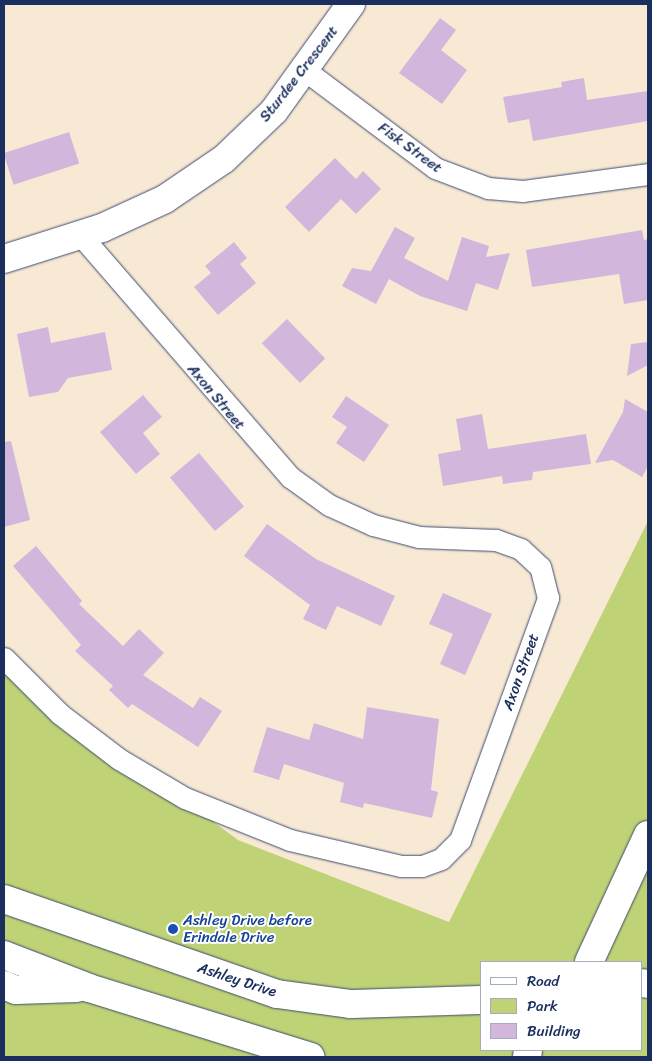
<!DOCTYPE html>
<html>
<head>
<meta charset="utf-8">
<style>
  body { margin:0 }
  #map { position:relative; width:652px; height:1061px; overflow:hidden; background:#f8e9d5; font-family:Sriracha,sans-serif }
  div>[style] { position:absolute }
  .green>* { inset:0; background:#bfd376 }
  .building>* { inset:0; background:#d3b6db; transform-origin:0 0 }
  .roads { filter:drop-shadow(0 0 1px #3c4b70) drop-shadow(0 0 1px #3c4b70) }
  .street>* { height:21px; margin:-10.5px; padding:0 10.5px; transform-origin:10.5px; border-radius:10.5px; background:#fff }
  .secondary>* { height:28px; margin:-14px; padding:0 14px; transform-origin:14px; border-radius:14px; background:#fff }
  .primary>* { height:28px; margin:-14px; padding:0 14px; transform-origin:14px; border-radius:14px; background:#fff }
  .dots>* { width:14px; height:14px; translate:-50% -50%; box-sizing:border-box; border:2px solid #fff; border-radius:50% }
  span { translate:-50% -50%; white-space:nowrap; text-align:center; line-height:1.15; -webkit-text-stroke:4px #fff; paint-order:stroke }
  .street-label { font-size:15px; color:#1b2f5e }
  .transit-label { font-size:15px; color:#164399 }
  .left { translate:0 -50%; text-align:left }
  .frame { position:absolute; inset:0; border:5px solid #1b2f5e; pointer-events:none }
  .legend { position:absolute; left:480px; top:961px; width:162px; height:90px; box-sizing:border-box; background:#fff; border:1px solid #a4acbf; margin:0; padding:6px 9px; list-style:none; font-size:15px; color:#1b2f5e }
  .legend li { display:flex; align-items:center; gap:10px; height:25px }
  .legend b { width:25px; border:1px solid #a4acbf }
</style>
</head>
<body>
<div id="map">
  <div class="green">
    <i style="clip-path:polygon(evenodd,648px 521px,648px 1057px,4px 1057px,4px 667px,238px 840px,449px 922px,648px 521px,481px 962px,641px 962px,641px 1050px,481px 1050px,481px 962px)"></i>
  </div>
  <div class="building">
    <i style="clip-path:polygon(440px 18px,456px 30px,441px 50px,467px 70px,442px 104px,399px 73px)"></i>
    <i style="clip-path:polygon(584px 78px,587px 100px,648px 91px,648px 121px,533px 141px,529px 119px,508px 123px,503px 97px,562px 87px,561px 82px)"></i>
    <i style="left:69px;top:132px;width:33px;height:69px;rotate:72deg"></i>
    <i style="clip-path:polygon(335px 158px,356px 179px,363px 171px,381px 189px,356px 214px,341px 199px,309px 232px,285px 207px)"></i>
    <i style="clip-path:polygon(395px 227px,415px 238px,404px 258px,448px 281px,462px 237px,489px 246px,486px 257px,510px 253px,498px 290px,476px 283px,467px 311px,420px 296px,389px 279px,376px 304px,342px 286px,352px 268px,371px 271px)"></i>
    <i style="clip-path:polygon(642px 230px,644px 240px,648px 239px,648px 300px,624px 304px,619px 274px,532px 287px,526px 250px)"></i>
    <i style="clip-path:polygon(234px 242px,247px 258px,240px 264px,256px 283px,218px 315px,194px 287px,211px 273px,205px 266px)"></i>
    <i style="left:287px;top:319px;width:55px;height:35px;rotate:46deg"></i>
    <i style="clip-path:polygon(48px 327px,51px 343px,105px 332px,112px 370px,68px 378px,58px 392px,29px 397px,17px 334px)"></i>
    <i style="clip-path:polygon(648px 342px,648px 365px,627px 376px,631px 344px)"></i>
    <i style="clip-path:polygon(143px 395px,162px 417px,143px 433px,160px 454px,136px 474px,100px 432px)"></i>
    <i style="clip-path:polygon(346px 396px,389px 425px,364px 462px,336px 443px,347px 427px,332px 417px)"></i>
    <i style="clip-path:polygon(625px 399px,648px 412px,648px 466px,642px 477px,613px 460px,595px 463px,623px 412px)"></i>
    <i style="clip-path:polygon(482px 414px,488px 449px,586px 434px,591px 464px,533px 472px,532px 480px,503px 484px,502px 476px,443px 486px,438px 454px,461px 450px,456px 419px)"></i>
    <i style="clip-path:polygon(11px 441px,30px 520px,4px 527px,4px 442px)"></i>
    <i style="left:199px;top:453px;width:70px;height:38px;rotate:50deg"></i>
    <i style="clip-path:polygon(267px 524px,316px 559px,395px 596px,381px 626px,337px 606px,326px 630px,303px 619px,310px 605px,244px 556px)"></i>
    <i style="clip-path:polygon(36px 546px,82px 601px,79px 604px,123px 646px,139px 629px,164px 653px,143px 675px,193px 708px,200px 697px,222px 711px,198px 747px,132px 704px,128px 708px,109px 690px,113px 686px,75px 651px,81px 645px,13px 566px)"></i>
    <i style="clip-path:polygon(443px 593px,492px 614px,465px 675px,440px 664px,453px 634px,429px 624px)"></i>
    <i style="clip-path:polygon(367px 707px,439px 719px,431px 790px,438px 792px,432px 818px,364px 803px,363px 808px,340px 802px,344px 783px,284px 764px,279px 780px,253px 772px,267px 727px,309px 740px,314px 723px,363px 739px)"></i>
  </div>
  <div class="roads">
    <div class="street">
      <i style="left:306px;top:71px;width:161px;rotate:36.9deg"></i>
      <i style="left:435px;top:168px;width:57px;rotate:20.7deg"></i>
      <i style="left:488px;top:188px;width:35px;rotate:5deg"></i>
      <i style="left:523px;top:191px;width:126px;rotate:-7.7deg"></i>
      <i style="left:4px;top:658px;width:79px;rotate:45deg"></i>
      <i style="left:60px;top:714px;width:74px;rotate:37.3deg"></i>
      <i style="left:119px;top:759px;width:77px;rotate:30.6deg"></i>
      <i style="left:185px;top:798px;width:113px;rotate:21.8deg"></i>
      <i style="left:290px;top:840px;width:114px;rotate:13.2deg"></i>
      <i style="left:401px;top:866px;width:21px"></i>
      <i style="left:422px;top:866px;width:20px;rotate:-20deg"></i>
      <i style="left:441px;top:859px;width:27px;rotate:-45deg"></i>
      <i style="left:460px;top:840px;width:258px;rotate:-70deg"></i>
      <i style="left:548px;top:598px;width:32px;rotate:-104deg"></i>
      <i style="left:540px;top:567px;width:26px;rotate:-137deg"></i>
      <i style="left:521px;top:549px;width:27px;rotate:-160deg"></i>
      <i style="left:496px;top:540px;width:77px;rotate:-177.8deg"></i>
      <i style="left:419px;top:537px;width:48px;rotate:-165.4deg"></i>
      <i style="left:373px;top:525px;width:48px;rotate:-155.6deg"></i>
      <i style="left:329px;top:505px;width:48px;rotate:-144.3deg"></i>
      <i style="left:290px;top:477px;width:318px;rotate:-130.9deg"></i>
    </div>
    <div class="secondary">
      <i style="left:4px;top:259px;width:103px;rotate:-17.6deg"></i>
      <i style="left:102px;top:228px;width:69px;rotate:-24.7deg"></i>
      <i style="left:165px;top:199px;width:71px;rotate:-34.1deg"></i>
      <i style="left:224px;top:159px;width:69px;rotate:-43.8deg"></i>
      <i style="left:274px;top:111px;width:132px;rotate:-54.3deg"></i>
      <i style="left:4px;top:899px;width:289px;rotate:19.2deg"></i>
      <i style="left:277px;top:994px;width:75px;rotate:7.7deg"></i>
      <i style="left:351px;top:1004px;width:130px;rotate:-1.8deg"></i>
      <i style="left:4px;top:955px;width:91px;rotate:21.2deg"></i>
      <i style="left:89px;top:988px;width:232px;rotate:17.3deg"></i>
      <i style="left:4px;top:985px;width:13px;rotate:23deg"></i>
      <i style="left:16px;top:990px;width:61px;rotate:-1.9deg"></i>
    </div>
    <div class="primary">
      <i style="left:589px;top:962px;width:140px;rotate:-65.1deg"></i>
      <i style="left:641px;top:983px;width:7px;rotate:8deg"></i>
      <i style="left:527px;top:1057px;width:7px;rotate:-82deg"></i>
    </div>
  </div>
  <div class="dots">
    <i style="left:173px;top:929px;background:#1a4fb4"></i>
  </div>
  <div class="street-label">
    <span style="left:299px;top:74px;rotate:-52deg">Sturdee Crescent</span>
    <span style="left:410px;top:148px;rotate:36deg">Fisk Street</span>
    <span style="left:216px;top:397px;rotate:50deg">Axon Street</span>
    <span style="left:521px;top:672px;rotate:-70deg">Axon Street</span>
    <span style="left:237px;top:980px;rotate:18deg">Ashley Drive</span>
  </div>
  <div class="transit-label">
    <span class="left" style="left:183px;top:929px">Ashley Drive before<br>Erindale Drive</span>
  </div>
  <div class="frame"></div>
  <ul class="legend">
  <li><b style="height:6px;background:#fff"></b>Road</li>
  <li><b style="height:14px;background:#bfd376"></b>Park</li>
  <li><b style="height:14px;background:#d3b6db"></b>Building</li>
  </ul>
</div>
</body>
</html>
